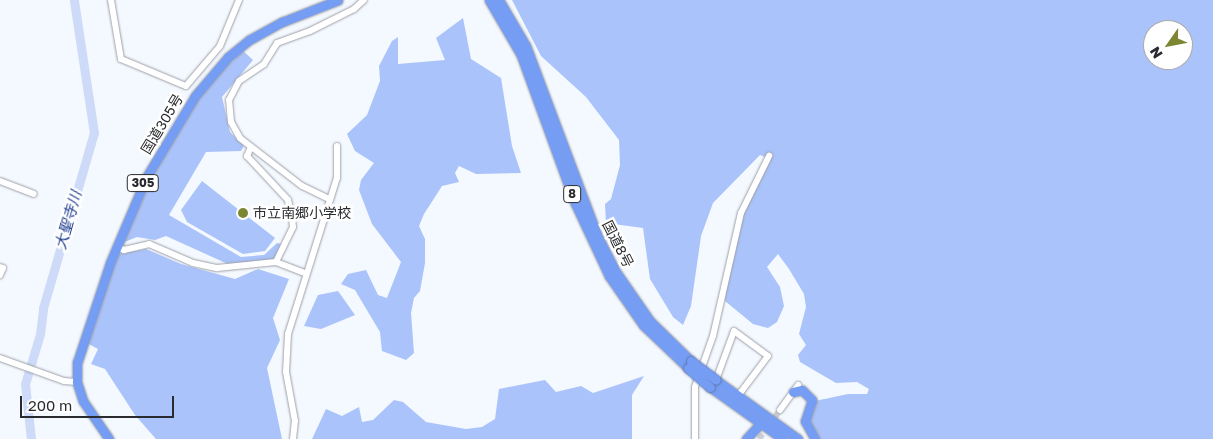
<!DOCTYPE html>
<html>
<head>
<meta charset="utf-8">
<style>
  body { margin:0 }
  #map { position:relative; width:1213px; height:439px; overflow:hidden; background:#f4f8ff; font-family:"Golos Text","Noto Sans JP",sans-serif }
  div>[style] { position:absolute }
  .green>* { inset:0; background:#aac3fa }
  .river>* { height:9px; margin:-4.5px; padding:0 4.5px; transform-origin:4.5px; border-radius:4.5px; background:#cddbf8 }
  .minor-tunnel>* { height:6px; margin-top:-3px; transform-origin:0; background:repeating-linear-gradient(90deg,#cccfd5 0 6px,transparent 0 9px) }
  .roads { filter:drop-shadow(0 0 1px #9da0a6) drop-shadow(0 0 1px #9da0a6) }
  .minor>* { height:6px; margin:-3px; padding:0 3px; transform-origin:3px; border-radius:3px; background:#fff }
  .highway>* { height:9px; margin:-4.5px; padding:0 4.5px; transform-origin:4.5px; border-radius:4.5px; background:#769df4 }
  .bridges { filter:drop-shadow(0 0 1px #5b75af) drop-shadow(0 0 1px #5b75af) }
  .highway-bridge>* { height:9px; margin:-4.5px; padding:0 4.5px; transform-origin:4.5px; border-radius:4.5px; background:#769df4 }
  .dots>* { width:14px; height:14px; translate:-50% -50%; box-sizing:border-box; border:2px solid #fff; border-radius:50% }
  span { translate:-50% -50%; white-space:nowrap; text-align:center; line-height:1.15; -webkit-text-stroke:5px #fff; paint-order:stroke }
  .shield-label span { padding:1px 4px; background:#fff; border:1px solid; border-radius:4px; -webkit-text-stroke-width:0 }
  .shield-label { font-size:12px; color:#2a2b2e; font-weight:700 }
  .street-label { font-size:14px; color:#2a2b2e }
  .poi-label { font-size:14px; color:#2a2b2e }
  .left { translate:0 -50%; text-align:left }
  .water-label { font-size:15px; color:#213f90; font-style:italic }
  .north { position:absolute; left:1143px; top:20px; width:50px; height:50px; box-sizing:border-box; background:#fff; border:1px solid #aaaaab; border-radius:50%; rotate:237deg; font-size:14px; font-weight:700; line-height:20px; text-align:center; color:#2a2b2e }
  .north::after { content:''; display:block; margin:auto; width:18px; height:22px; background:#7d8733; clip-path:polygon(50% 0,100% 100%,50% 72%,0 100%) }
  .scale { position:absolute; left:20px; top:396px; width:154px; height:22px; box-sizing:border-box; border:2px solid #2a2b2e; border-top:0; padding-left:6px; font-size:15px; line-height:18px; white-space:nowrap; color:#2a2b2e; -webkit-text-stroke:4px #fff; paint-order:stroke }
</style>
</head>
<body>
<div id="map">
  <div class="green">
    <i style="clip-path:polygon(evenodd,512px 0,1213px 0,1213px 439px,817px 439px,808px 425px,815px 401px,848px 394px,867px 394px,869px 389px,857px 382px,836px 383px,800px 362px,798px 355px,806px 345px,799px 334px,806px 307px,804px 294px,789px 269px,778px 254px,767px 267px,780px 287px,784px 306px,777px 322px,768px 328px,753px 324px,725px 301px,727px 273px,744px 208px,766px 161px,765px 157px,760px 155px,713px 203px,701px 236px,691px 306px,683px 325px,673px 317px,650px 279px,643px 228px,606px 223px,605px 204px,611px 199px,620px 165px,619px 140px,586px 97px,541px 56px,512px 0,1153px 30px,1183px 30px,1183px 60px,1153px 60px,1153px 30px)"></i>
    <i style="clip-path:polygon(463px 18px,471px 59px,501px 78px,512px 146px,521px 173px,476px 174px,459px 166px,455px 173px,459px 182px,442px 186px,424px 214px,419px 226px,425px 239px,425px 263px,420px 291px,414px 298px,411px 313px,414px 353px,406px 360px,382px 351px,380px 332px,355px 290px,341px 284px,348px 274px,366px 270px,378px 295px,387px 298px,401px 262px,372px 224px,359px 190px,361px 180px,374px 163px,355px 151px,347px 134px,367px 115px,380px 81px,379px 66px,392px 41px,398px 37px,398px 64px,445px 60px,436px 38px)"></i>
    <i style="clip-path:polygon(242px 50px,253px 60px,222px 97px,230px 132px,244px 146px,241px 151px,206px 152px,169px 215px,241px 257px,264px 255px,277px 243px,281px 244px,274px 259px,230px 265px,166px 236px,155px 240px,137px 237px,122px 243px,145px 181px,195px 98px)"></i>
    <i style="clip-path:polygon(202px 181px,275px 238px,265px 251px,243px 254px,187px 222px,181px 210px)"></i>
    <i style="clip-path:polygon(146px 249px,181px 264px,235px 279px,258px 269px,289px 279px,273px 318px,280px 340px,267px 368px,282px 439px,156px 439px,135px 415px,105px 369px,91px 364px,98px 349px,85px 342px,118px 254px)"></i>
    <i style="clip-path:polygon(338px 291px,355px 315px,321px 329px,304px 326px,318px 295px)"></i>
    <i style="clip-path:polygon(644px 376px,632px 395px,632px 439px,312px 439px,326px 409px,342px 416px,359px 407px,362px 422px,373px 420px,394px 400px,403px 402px,426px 422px,466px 429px,482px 427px,495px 419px,499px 389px,545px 380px,556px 392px,581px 386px,593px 393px)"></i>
  </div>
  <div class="river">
    <i style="left:31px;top:439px;width:55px;rotate:-96.2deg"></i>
    <i style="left:25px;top:384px;width:52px;rotate:-73.3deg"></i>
    <i style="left:40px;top:334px;width:26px;rotate:-83deg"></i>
    <i style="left:43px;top:308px;width:182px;rotate:-73.8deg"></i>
    <i style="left:94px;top:133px;width:134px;rotate:-98.6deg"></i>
  </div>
  <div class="minor-tunnel">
    <i style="left:759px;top:439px;width:36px;rotate:-54deg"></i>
  </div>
  <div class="roads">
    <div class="minor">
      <i style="left:111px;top:0;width:60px;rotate:80.4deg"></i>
      <i style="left:121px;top:59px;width:70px;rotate:22.6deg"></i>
      <i style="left:186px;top:86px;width:52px;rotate:-49.6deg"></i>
      <i style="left:220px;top:46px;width:50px;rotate:-67.6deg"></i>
      <i style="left:251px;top:147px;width:10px;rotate:114deg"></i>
      <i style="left:247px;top:156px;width:60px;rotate:47deg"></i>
      <i style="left:288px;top:200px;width:18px;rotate:77deg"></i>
      <i style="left:292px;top:218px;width:9px;rotate:84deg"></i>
      <i style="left:293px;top:227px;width:39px;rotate:116deg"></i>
      <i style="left:0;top:181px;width:36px;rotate:21deg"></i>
      <i style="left:329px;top:199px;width:30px;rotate:-154deg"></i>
      <i style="left:302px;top:186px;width:78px;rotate:-142.3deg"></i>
      <i style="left:240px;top:138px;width:18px;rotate:-119deg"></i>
      <i style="left:231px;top:122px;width:22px;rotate:-95deg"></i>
      <i style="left:229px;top:100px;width:21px;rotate:-62deg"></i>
      <i style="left:239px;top:81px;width:30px;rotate:-34deg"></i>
      <i style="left:264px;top:64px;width:25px;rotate:-58deg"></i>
      <i style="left:277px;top:43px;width:35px;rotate:-20deg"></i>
      <i style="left:310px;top:31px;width:49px;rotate:-26.6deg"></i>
      <i style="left:354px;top:9px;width:13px;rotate:-42deg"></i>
      <i style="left:117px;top:247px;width:8px;rotate:23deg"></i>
      <i style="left:124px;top:250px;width:26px;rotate:-13deg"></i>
      <i style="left:149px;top:244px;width:48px;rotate:23.4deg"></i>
      <i style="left:193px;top:263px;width:25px;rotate:12deg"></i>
      <i style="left:217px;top:268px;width:59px;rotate:-5.8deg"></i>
      <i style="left:276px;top:262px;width:31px;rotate:21deg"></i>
      <i style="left:0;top:267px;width:3px;rotate:18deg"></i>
      <i style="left:3px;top:268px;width:8px;rotate:113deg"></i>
      <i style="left:0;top:358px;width:68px;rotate:19.8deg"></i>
      <i style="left:64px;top:381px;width:13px;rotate:4deg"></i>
      <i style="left:716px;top:380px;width:52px;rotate:-69.8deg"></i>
      <i style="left:734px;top:331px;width:42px;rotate:36.3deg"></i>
      <i style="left:768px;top:356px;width:50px;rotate:126.9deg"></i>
      <i style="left:780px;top:410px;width:31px;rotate:-54deg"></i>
      <i style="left:293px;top:439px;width:18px;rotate:-84deg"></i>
      <i style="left:295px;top:421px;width:50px;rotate:-100.4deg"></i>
      <i style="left:286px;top:372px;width:38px;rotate:-87deg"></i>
      <i style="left:288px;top:334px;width:164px;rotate:-72.6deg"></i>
      <i style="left:337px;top:178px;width:32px;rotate:-90deg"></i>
      <i style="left:695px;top:439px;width:52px;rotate:-90deg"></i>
      <i style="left:695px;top:387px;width:54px;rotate:-70.6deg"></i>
      <i style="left:713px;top:336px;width:126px;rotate:-77.2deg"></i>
      <i style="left:741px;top:213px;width:64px;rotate:-63.8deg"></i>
    </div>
    <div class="highway">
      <i style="left:489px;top:0;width:64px;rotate:59.8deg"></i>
      <i style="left:521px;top:55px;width:158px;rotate:70deg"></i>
      <i style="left:575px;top:203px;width:81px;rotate:65deg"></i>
      <i style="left:609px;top:276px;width:60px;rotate:55.2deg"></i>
      <i style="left:643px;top:325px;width:62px;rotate:43.7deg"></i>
      <i style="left:499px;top:0;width:53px;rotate:59.6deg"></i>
      <i style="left:526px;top:46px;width:202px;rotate:69.4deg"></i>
      <i style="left:597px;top:235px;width:38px;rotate:63deg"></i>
      <i style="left:614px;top:269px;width:63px;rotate:55.3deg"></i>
      <i style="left:650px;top:321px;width:57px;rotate:44.3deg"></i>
      <i style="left:716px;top:380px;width:101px;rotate:35.7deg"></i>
      <i style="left:710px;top:387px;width:90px;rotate:35.5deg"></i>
      <i style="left:793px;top:392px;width:9px;rotate:-13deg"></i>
      <i style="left:802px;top:390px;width:14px;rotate:45deg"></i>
      <i style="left:812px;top:400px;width:22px;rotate:108deg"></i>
      <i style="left:805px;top:421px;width:21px;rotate:61deg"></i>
      <i style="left:109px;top:439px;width:46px;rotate:-124.4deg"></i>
      <i style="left:83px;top:401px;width:20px;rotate:-108deg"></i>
      <i style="left:77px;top:382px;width:19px;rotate:-90deg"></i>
      <i style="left:77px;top:363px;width:105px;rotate:-71.7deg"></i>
      <i style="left:110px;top:263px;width:95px;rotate:-67deg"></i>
      <i style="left:147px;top:176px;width:93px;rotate:-59deg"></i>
      <i style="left:195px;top:96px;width:51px;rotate:-49.8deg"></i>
      <i style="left:228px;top:57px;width:27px;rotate:-39deg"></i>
      <i style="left:249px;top:40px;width:38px;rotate:-29deg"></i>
      <i style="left:282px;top:22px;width:60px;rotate:-21.4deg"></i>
      <i style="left:746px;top:439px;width:21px;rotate:-47deg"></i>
    </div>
  </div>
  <div class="bridges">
    <div class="highway-bridge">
      <i style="left:691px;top:361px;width:31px;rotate:37deg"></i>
      <i style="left:688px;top:368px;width:29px;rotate:41deg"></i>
    </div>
  </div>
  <div class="dots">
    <i style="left:243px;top:213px;background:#7d8733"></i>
  </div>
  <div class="shield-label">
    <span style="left:143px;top:183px">305</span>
    <span style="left:572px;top:194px">8</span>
  </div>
  <div class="street-label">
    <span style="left:162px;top:124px;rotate:-59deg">国道305号</span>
    <span style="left:618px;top:244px;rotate:63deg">国道8号</span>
  </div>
  <div class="poi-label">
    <span class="left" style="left:253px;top:213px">市立南郷小学校</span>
  </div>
  <div class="water-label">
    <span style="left:68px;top:220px;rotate:-74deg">大聖寺川</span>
  </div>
  <div class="north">N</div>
  <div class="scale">200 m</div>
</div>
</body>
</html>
